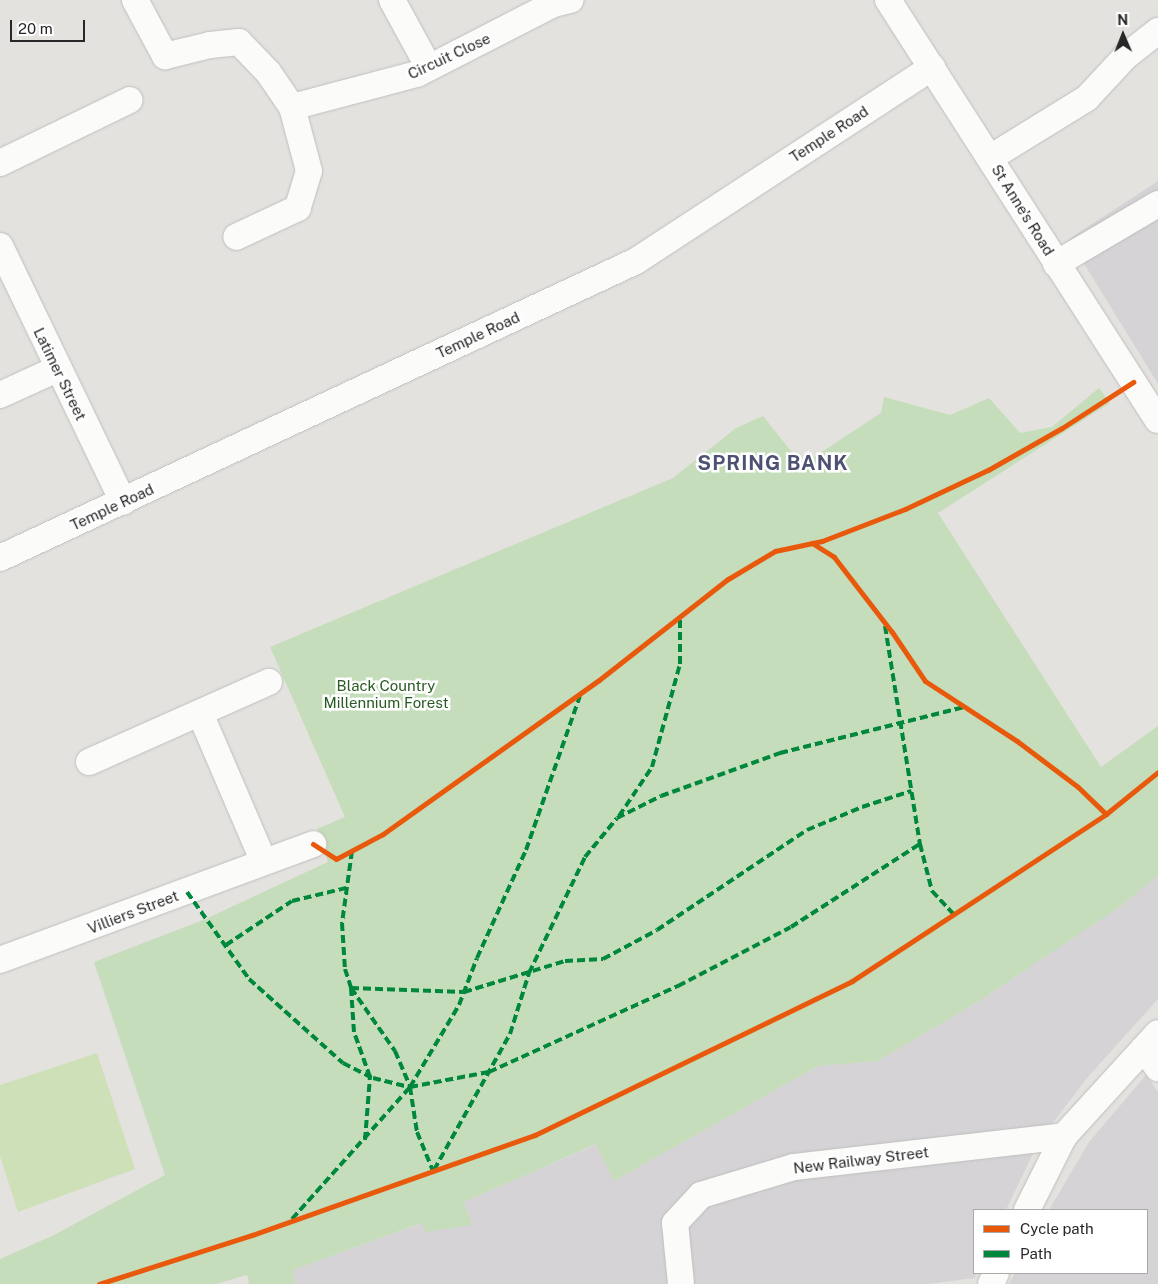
<!DOCTYPE html>
<html>
<head>
<meta charset="utf-8">
<style>
  body { margin:0 }
  #map { position:relative; width:1158px; height:1284px; overflow:hidden; background:#e4e2de; font-family:"Public Sans",sans-serif }
  div>[style] { position:absolute }
  .industrial>* { inset:0; background:#d5d3d5 }
  .green>* { inset:0; background:#c5ddba }
  .pitch>* { inset:0; background:#cee0b8 }
  .roads { filter:drop-shadow(0 0 1px #bfbebe) drop-shadow(0 0 1px #bfbebe) }
  .minor>* { height:26px; margin:-13px; padding:0 13px; transform-origin:13px; border-radius:13px; background:#fbfbfa }
  .quiet>* { height:4px; margin-top:-2px; transform-origin:0; background:repeating-linear-gradient(90deg,#00873e 0 8px,transparent 0 12px) }
  .cycleway>* { height:5px; margin:-2.5px; padding:0 2.5px; transform-origin:2.5px; border-radius:2.5px; background:#e8590c }
  span { translate:-50% -50%; white-space:nowrap; text-align:center; line-height:1.15; -webkit-text-stroke:5px #fff; paint-order:stroke }
  .street-label { font-size:15px; color:#272727 }
  .park-label { font-size:15px; color:#285a21 }
  .district-label { font-size:20px; color:#4d5172; font-weight:700; letter-spacing:1px }
  .legend { position:absolute; left:973px; top:1209px; width:175px; height:65px; box-sizing:border-box; background:#fff; border:1px solid #a9a9a9; margin:0; padding:6px 9px; list-style:none; font-size:15px; color:#272727 }
  .legend li { display:flex; align-items:center; gap:10px; height:25px }
  .legend b { width:25px; border:1px solid #a9a9a9 }
  .north { position:absolute; left:1098px; top:10px; width:50px; height:50px; -webkit-text-stroke:4px #fff; paint-order:stroke; rotate:359deg; font-size:14px; font-weight:700; line-height:20px; text-align:center; color:#272727 }
  .north::after { content:''; display:block; margin:auto; width:18px; height:22px; background:#272727; clip-path:polygon(50% 0,100% 100%,50% 72%,0 100%) }
  .scale { position:absolute; left:10px; top:20px; width:75px; height:22px; box-sizing:border-box; border:2px solid #272727; border-top:0; padding-left:6px; font-size:15px; line-height:18px; white-space:nowrap; color:#272727; -webkit-text-stroke:4px #fff; paint-order:stroke }
</style>
</head>
<body>
<div id="map">
  <div class="industrial">
    <i style="clip-path:polygon(1158px 181px,1158px 384px,1069px 239px)"></i>
    <i style="clip-path:polygon(1158px 875px,1158px 999px,1087px 1078px,1039px 1141px,1006px 1210px,974px 1210px,977px 1273px,974px 1278px,928px 1284px,295px 1284px,293px 1270px,422px 1223px,472px 1225px,464px 1202px,597px 1144px,614px 1181px,818px 1066px,878px 1061px,979px 1001px,1121px 906px)"></i>
    <i style="clip-path:polygon(1146px 1075px,1158px 1092px,1158px 1284px,1009px 1284px,1015px 1273px,1147px 1273px,1147px 1210px,1049px 1210px,1089px 1142px)"></i>
  </div>
  <div class="green">
    <i style="clip-path:polygon(1099px 388px,1110px 403px,938px 513px,1101px 767px,1158px 726px,1158px 875px,1121px 906px,979px 1001px,878px 1061px,818px 1066px,614px 1181px,596px 1144px,464px 1202px,472px 1225px,426px 1232px,421px 1223px,293px 1270px,295px 1284px,249px 1284px,247px 1275px,216px 1284px,0 1284px,0 1259px,54px 1235px,165px 1175px,94px 962px,203px 920px,328px 862px,317px 829px,345px 817px,270px 647px,673px 478px,736px 428px,763px 416px,802px 465px,881px 413px,884px 397px,950px 415px,989px 398px,1020px 433px,1052px 427px)"></i>
  </div>
  <div class="pitch">
    <i style="clip-path:polygon(97px 1053px,135px 1169px,18px 1212px,0 1156px,0 1085px)"></i>
  </div>
  <div class="roads">
    <div class="minor">
      <i style="left:135px;top:0;width:64px;rotate:61.8deg"></i>
      <i style="left:165px;top:56px;width:46px;rotate:-13.7deg"></i>
      <i style="left:210px;top:45px;width:29px;rotate:-6deg"></i>
      <i style="left:239px;top:42px;width:42px;rotate:46deg"></i>
      <i style="left:268px;top:72px;width:42px;rotate:55.6deg"></i>
      <i style="left:292px;top:107px;width:66px;rotate:75.1deg"></i>
      <i style="left:309px;top:171px;width:39px;rotate:107deg"></i>
      <i style="left:298px;top:208px;width:68px;rotate:154.9deg"></i>
      <i style="left:392px;top:0;width:77px;rotate:61.4deg"></i>
      <i style="left:888px;top:0;width:499px;rotate:57.3deg"></i>
      <i style="left:292px;top:107px;width:129px;rotate:-14.8deg"></i>
      <i style="left:417px;top:74px;width:153px;rotate:-27.2deg"></i>
      <i style="left:553px;top:4px;width:18px;rotate:-13deg"></i>
      <i style="left:990px;top:158px;width:114px;rotate:-31.7deg"></i>
      <i style="left:1087px;top:98px;width:57px;rotate:-47.1deg"></i>
      <i style="left:1126px;top:56px;width:41px;rotate:-38deg"></i>
      <i style="left:0;top:163px;width:144px;rotate:-25.9deg"></i>
      <i style="left:0;top:246px;width:284px;rotate:64.3deg"></i>
      <i style="left:1056px;top:264px;width:118px;rotate:-30.5deg"></i>
      <i style="left:0;top:395px;width:63px;rotate:-24.5deg"></i>
      <i style="left:0;top:558px;width:702px;rotate:-25.03deg"></i>
      <i style="left:636px;top:261px;width:354px;rotate:-33.2deg"></i>
      <i style="left:200px;top:713px;width:162px;rotate:66.8deg"></i>
      <i style="left:89px;top:762px;width:197px;rotate:-24deg"></i>
      <i style="left:0;top:960px;width:334px;rotate:-20.3deg"></i>
      <i style="left:1144px;top:1049px;width:24px;rotate:54deg"></i>
      <i style="left:1027px;top:1210px;width:83px;rotate:-63.4deg"></i>
      <i style="left:1064px;top:1136px;width:139px;rotate:-47.6deg"></i>
      <i style="left:681px;top:1284px;width:61px;rotate:-95.6deg"></i>
      <i style="left:675px;top:1223px;width:38px;rotate:-47deg"></i>
      <i style="left:701px;top:1195px;width:97px;rotate:-16.8deg"></i>
      <i style="left:794px;top:1167px;width:272px;rotate:-6.5deg"></i>
      <i style="left:991px;top:1284px;width:12px;rotate:-66deg"></i>
    </div>
  </div>
  <div class="quiet">
    <i style="left:885px;top:626px;width:221px;rotate:80.9deg"></i>
    <i style="left:619px;top:816px;width:59px;rotate:-56deg"></i>
    <i style="left:652px;top:767px;width:107px;rotate:-74.8deg"></i>
    <i style="left:680px;top:664px;width:47px;rotate:-90deg"></i>
    <i style="left:352px;top:851px;width:73px;rotate:97.9deg"></i>
    <i style="left:342px;top:923px;width:46px;rotate:86.3deg"></i>
    <i style="left:345px;top:969px;width:20px;rotate:72deg"></i>
    <i style="left:351px;top:988px;width:77px;rotate:55.1deg"></i>
    <i style="left:395px;top:1051px;width:39px;rotate:67deg"></i>
    <i style="left:410px;top:1087px;width:46px;rotate:81.2deg"></i>
    <i style="left:417px;top:1132px;width:42px;rotate:67.7deg"></i>
    <i style="left:187px;top:892px;width:107px;rotate:54.5deg"></i>
    <i style="left:249px;top:979px;width:126px;rotate:41.8deg"></i>
    <i style="left:343px;top:1063px;width:34px;rotate:27deg"></i>
    <i style="left:373px;top:1078px;width:38px;rotate:14deg"></i>
    <i style="left:410px;top:1087px;width:80px;rotate:-10.8deg"></i>
    <i style="left:489px;top:1072px;width:208px;rotate:-24.5deg"></i>
    <i style="left:678px;top:986px;width:127px;rotate:-27.6deg"></i>
    <i style="left:791px;top:927px;width:153px;rotate:-32.8deg"></i>
    <i style="left:920px;top:844px;width:49px;rotate:75.7deg"></i>
    <i style="left:932px;top:891px;width:33px;rotate:47deg"></i>
    <i style="left:226px;top:945px;width:79px;rotate:-33.7deg"></i>
    <i style="left:292px;top:901px;width:56px;rotate:-13.5deg"></i>
    <i style="left:365px;top:1140px;width:63px;rotate:-85.5deg"></i>
    <i style="left:370px;top:1077px;width:48px;rotate:-109.6deg"></i>
    <i style="left:354px;top:1032px;width:44px;rotate:-93.9deg"></i>
    <i style="left:351px;top:988px;width:113px;rotate:2deg"></i>
    <i style="left:464px;top:992px;width:106px;rotate:-17.1deg"></i>
    <i style="left:565px;top:961px;width:38px;rotate:-3deg"></i>
    <i style="left:603px;top:959px;width:61px;rotate:-28.2deg"></i>
    <i style="left:657px;top:930px;width:180px;rotate:-33.7deg"></i>
    <i style="left:807px;top:830px;width:60px;rotate:-22.7deg"></i>
    <i style="left:862px;top:807px;width:52px;rotate:-18.1deg"></i>
    <i style="left:434px;top:1170px;width:156px;rotate:-60.8deg"></i>
    <i style="left:510px;top:1034px;width:64px;rotate:-72.7deg"></i>
    <i style="left:529px;top:973px;width:129px;rotate:-64.2deg"></i>
    <i style="left:585px;top:857px;width:50px;rotate:-50.6deg"></i>
    <i style="left:617px;top:818px;width:49px;rotate:-26.6deg"></i>
    <i style="left:661px;top:796px;width:127px;rotate:-19.9deg"></i>
    <i style="left:780px;top:753px;width:191px;rotate:-14deg"></i>
    <i style="left:292px;top:1219px;width:177px;rotate:-48.2deg"></i>
    <i style="left:410px;top:1087px;width:96px;rotate:-59.1deg"></i>
    <i style="left:459px;top:1005px;width:50px;rotate:-69deg"></i>
    <i style="left:477px;top:958px;width:119px;rotate:-65.6deg"></i>
    <i style="left:526px;top:850px;width:163px;rotate:-70.7deg"></i>
  </div>
  <div class="cycleway">
    <i style="left:812px;top:543px;width:26px;rotate:32deg"></i>
    <i style="left:834px;top:557px;width:95px;rotate:52.3deg"></i>
    <i style="left:892px;top:632px;width:59px;rotate:56deg"></i>
    <i style="left:925px;top:681px;width:110px;rotate:33.1deg"></i>
    <i style="left:1017px;top:741px;width:76px;rotate:37deg"></i>
    <i style="left:1078px;top:787px;width:39px;rotate:44deg"></i>
    <i style="left:1106px;top:814px;width:67px;rotate:-38.9deg"></i>
    <i style="left:313px;top:844px;width:27px;rotate:33deg"></i>
    <i style="left:336px;top:859px;width:53px;rotate:-28deg"></i>
    <i style="left:383px;top:834px;width:265px;rotate:-35.5deg"></i>
    <i style="left:599px;top:680px;width:164px;rotate:-38.1deg"></i>
    <i style="left:728px;top:579px;width:55px;rotate:-30.8deg"></i>
    <i style="left:775px;top:551px;width:48px;rotate:-12deg"></i>
    <i style="left:822px;top:541px;width:89px;rotate:-21.1deg"></i>
    <i style="left:905px;top:509px;width:92px;rotate:-25.2deg"></i>
    <i style="left:988px;top:470px;width:85px;rotate:-29.6deg"></i>
    <i style="left:1062px;top:428px;width:85px;rotate:-32.9deg"></i>
    <i style="left:99px;top:1284px;width:161px;rotate:-17.8deg"></i>
    <i style="left:252px;top:1235px;width:300px;rotate:-19.5deg"></i>
    <i style="left:535px;top:1135px;width:352px;rotate:-25.9deg"></i>
    <i style="left:852px;top:981px;width:304px;rotate:-33.3deg"></i>
  </div>
  <div class="street-label">
    <span style="left:449px;top:56px;rotate:-25deg">Circuit Close</span>
    <span style="left:829px;top:134px;rotate:-33deg">Temple Road</span>
    <span style="left:1023px;top:210px;rotate:58deg">St Anne's Road</span>
    <span style="left:478px;top:335px;rotate:-25deg">Temple Road</span>
    <span style="left:60px;top:374px;rotate:64deg">Latimer Street</span>
    <span style="left:112px;top:507px;rotate:-25deg">Temple Road</span>
    <span style="left:133px;top:912px;rotate:-21deg">Villiers Street</span>
    <span style="left:861px;top:1160px;rotate:-7deg">New Railway Street</span>
  </div>
  <div class="park-label">
    <span style="left:386px;top:694px">Black Country<br>Millennium Forest</span>
  </div>
  <div class="district-label">
    <span style="left:773px;top:463px">SPRING BANK</span>
  </div>
  <ul class="legend">
  <li><b style="height:6px;background:#e8590c"></b>Cycle path</li>
  <li><b style="height:6px;background:#00873e"></b>Path</li>
  </ul>
  <div class="north">N</div>
  <div class="scale">20 m</div>
</div>
</body>
</html>
